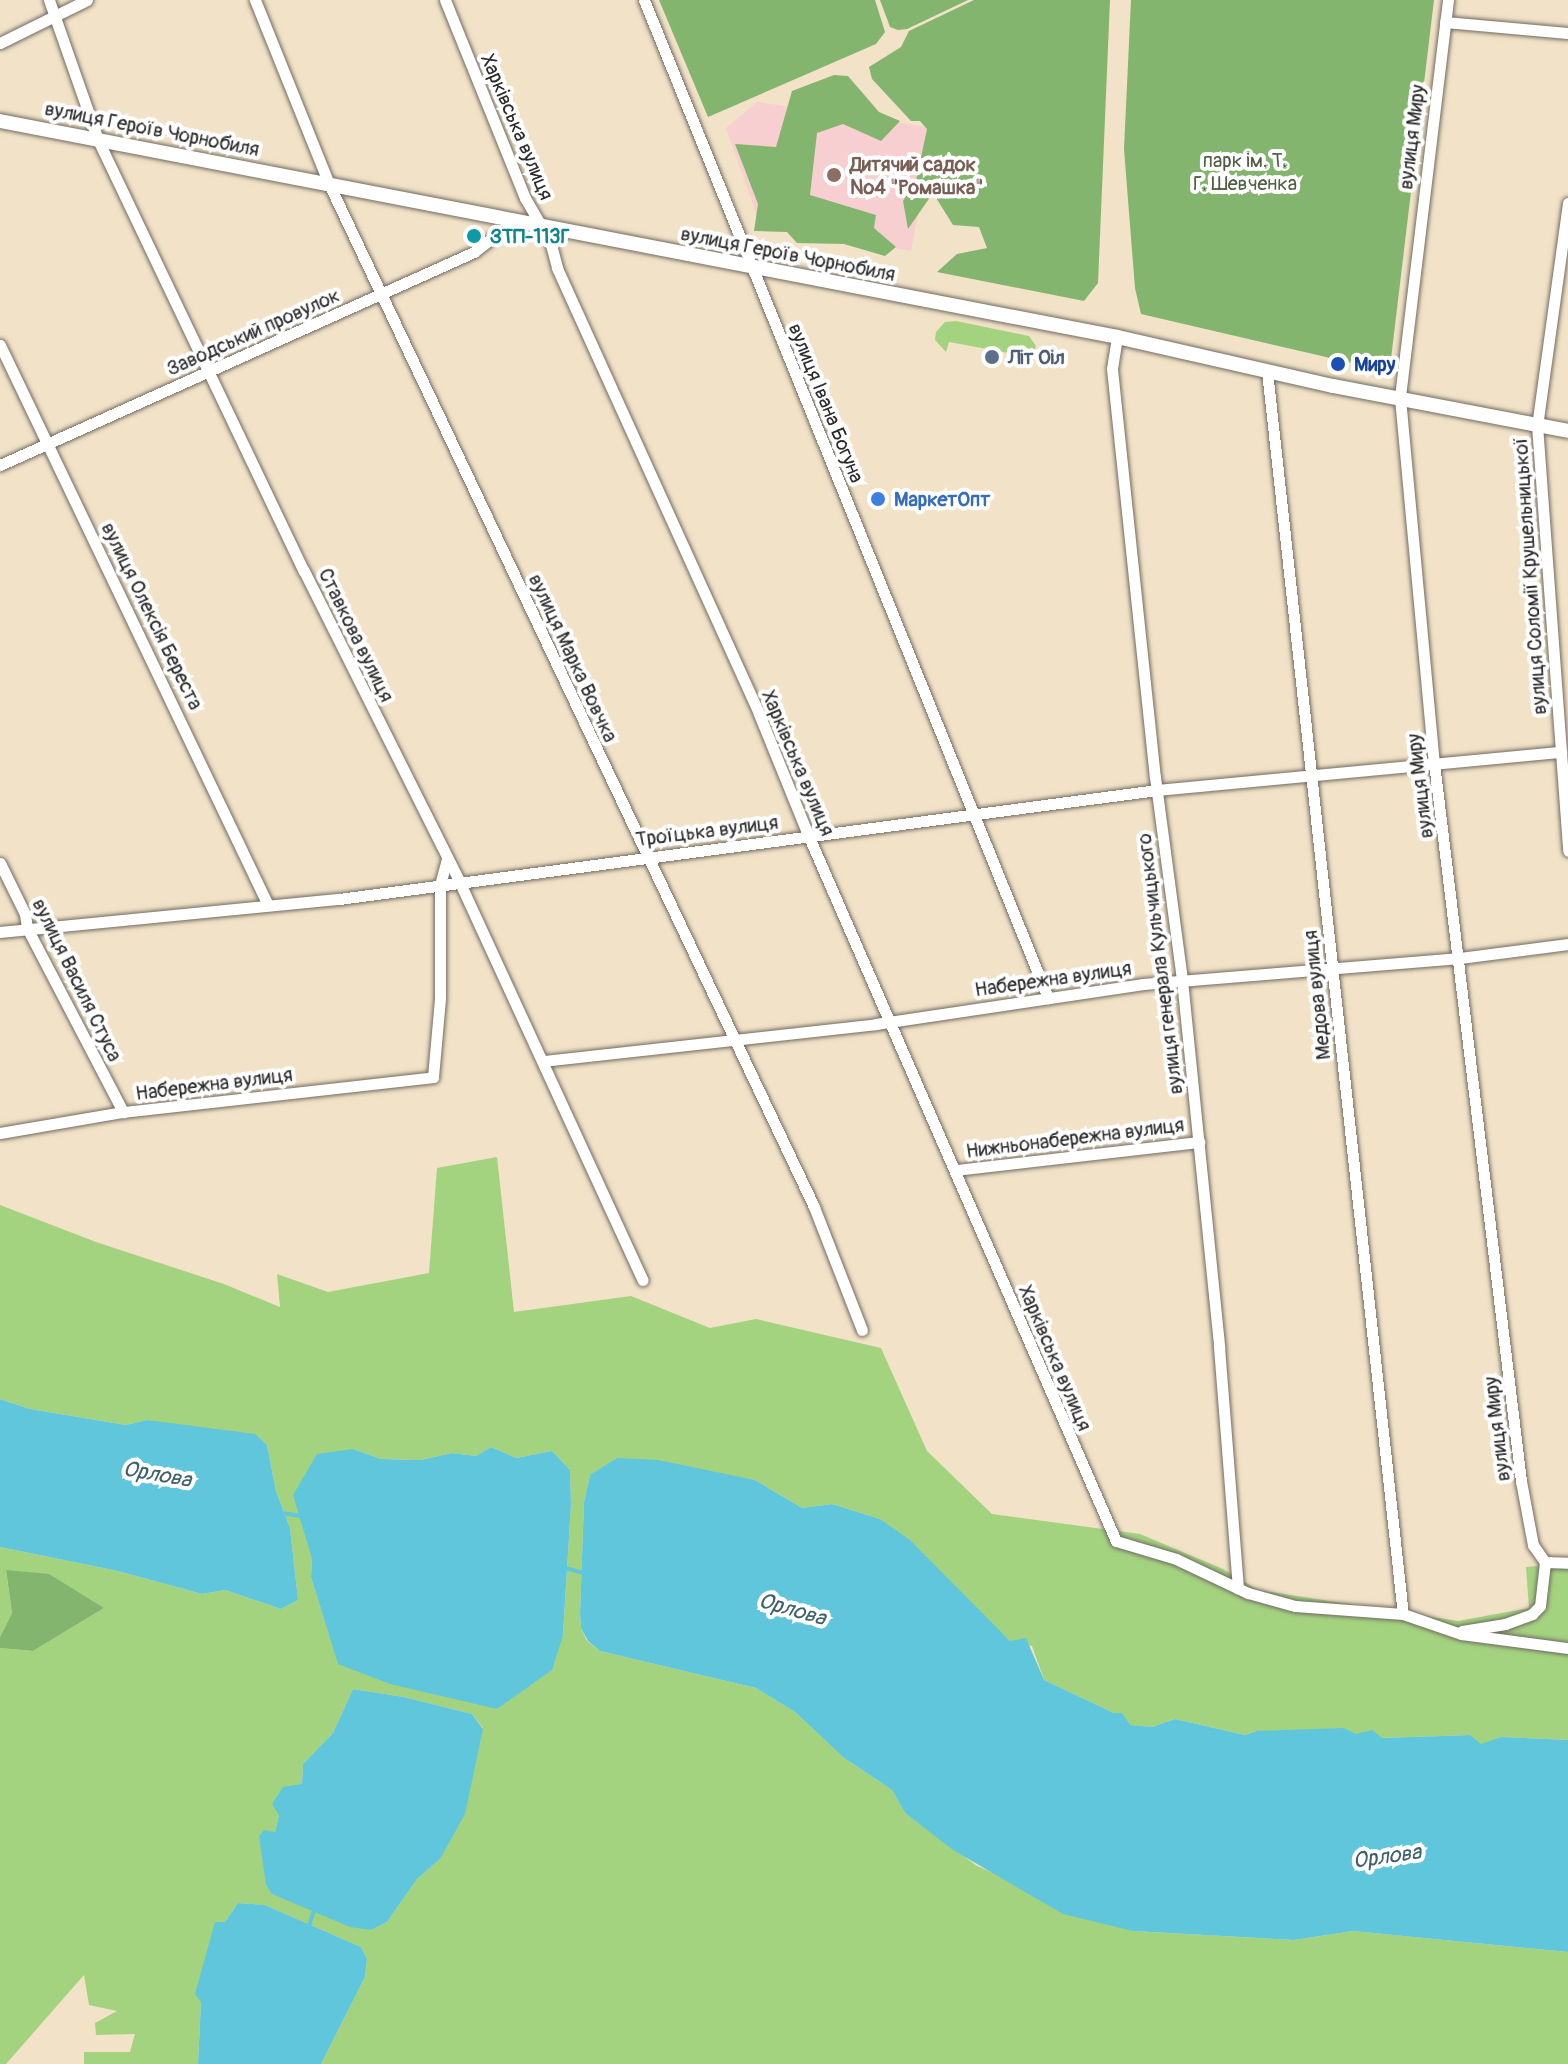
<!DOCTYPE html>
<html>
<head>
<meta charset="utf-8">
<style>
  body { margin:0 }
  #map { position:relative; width:1568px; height:2064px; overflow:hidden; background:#f2e2c7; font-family:Pangolin,sans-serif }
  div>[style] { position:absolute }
  .built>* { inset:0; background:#f7cfd0 }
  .green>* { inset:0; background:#a4d380 }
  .forest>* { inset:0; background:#83b56e }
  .water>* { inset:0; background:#5fc6dc }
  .stream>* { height:4px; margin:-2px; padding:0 2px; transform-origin:2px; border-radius:2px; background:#5fc6dc }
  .roads { filter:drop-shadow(0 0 2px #716b62) drop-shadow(0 0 2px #716b62) }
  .minor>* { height:11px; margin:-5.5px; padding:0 5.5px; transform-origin:5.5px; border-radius:5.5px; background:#fff }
  .tertiary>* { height:14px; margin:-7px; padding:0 7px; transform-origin:7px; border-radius:7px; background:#fff }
  .dots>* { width:22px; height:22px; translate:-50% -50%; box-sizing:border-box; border:4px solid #fff; border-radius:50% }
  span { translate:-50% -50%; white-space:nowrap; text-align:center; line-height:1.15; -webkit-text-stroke:8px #fff; paint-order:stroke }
  .street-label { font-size:20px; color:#2b2b2b }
  .park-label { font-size:20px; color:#4f5d44 }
  .education-label { font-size:20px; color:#785e54; font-weight:700 }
  .left { translate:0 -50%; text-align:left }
  .culture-label { font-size:20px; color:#0d838f; font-weight:700 }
  .service-label { font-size:20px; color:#4e5e75; font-weight:700 }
  .transit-label { font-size:20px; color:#164399; font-weight:700 }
  .shop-label { font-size:20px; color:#366cbe; font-weight:700 }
  .water-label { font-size:22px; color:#3d6169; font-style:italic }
</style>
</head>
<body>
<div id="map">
  <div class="built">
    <i style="clip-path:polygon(757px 102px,934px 128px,911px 251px,759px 221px,726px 128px)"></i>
  </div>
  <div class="green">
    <i style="clip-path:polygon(956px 321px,1029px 336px,1036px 346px,1034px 352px,1030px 357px,949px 342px,946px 352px,935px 340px,936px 332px,945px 322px)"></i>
    <i style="clip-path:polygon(evenodd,497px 1157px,514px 1312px,631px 1296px,710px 1328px,756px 1319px,881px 1348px,927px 1451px,992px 1514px,1140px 1534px,1223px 1569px,1258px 1590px,1458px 1621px,1529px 1608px,1526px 1567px,1568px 1563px,1568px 1740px,1501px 1737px,1481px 1745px,1470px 1735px,1382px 1738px,1256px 1731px,1245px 1735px,1175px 1719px,1152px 1727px,1129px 1725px,1114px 1713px,1044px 1680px,1032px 1646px,1010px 1641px,880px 1519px,832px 1504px,802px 1508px,755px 1480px,716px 1474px,590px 1475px,584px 1502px,580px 1614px,581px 1628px,587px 1641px,600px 1651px,756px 1688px,795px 1712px,844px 1758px,892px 1790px,905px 1813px,977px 1866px,1133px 1931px,1294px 1940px,1353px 1931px,1568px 1952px,1568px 2064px,321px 2064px,365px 1977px,367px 1959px,361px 1947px,265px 1905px,238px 1903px,225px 1922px,201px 2002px,198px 2064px,84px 2064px,84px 2052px,130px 2052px,135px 2034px,96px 2035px,95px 2023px,117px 2011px,89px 2005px,84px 1975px,6px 2064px,0 2064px,0 1648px,33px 1651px,104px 1608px,6px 1571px,12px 1613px,0 1637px,0 1547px,118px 1571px,202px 1594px,225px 1590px,281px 1609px,298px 1600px,290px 1528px,276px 1491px,267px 1445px,147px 1420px,126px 1425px,30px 1409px,0 1399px,0 1205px,96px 1242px,224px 1284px,280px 1307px,277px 1274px,328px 1292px,429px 1273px,437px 1168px,497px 1157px,491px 1447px,516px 1458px,552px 1451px,570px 1470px,571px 1504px,563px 1636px,329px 1634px,311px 1577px,312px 1559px,353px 1449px,381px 1459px,421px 1460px,452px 1453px,476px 1456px,491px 1447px,497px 1157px,353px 1689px,404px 1697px,472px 1714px,483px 1728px,440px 1859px,417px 1879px,387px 1922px,371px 1930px,264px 1855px,259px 1836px,275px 1832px,279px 1815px,302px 1784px,303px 1764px,333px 1733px,353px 1689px)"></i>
  </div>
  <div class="forest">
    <i style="clip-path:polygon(659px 0,875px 0,885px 32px,876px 44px,708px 117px)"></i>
    <i style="clip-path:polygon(880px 0,968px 0,907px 29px,898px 30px,890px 27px)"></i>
    <i style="clip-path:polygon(974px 0,1110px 0,1098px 283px,1084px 301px,937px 272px,957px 254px,987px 248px,979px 227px,953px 225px,933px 193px,908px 229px,903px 201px,916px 181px,927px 129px,920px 121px,911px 121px,872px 79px,869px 67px,901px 47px,909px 31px)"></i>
    <i style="clip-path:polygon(1131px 0,1434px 0,1390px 367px,1369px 367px,1141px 314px,1135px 288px,1124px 149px)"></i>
    <i style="clip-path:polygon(834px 75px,848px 76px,879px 112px,900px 121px,881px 141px,843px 124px,817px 133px,810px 195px,876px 215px,874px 228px,896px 247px,885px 256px,844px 244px,797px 243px,787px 232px,754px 231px,758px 204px,735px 144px,776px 147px,792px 91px)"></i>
    <i style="clip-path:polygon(6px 1570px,49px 1574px,104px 1608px,33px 1651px,0 1648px,0 1637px,12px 1613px)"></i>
  </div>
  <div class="water">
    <i style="clip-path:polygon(0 1399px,30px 1409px,126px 1425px,147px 1420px,255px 1434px,267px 1445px,276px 1491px,290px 1528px,298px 1600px,281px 1609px,225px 1590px,202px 1594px,118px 1571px,0 1547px)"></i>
    <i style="clip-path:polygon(491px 1447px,516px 1458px,552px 1451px,570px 1470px,571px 1504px,563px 1635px,552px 1670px,497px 1709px,390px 1684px,338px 1664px,311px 1577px,312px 1559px,293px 1495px,317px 1454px,353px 1449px,381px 1459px,421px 1460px,452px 1453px,476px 1456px)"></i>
    <i style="clip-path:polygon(617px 1458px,658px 1460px,755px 1480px,802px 1508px,832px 1504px,880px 1519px,910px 1540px,1010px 1641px,1026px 1638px,1044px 1680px,1114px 1713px,1122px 1713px,1130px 1725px,1152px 1727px,1175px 1719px,1245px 1735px,1256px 1731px,1344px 1728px,1356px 1734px,1372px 1730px,1382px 1738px,1470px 1735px,1481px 1744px,1501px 1737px,1568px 1740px,1568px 1952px,1353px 1931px,1294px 1940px,1133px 1931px,1063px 1914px,953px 1850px,905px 1813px,892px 1790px,844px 1758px,795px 1712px,756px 1688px,600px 1651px,588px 1641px,581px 1628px,580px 1614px,584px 1502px,590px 1475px)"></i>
    <i style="clip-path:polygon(353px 1689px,404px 1697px,472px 1714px,483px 1729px,465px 1814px,440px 1859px,417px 1879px,387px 1922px,371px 1930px,350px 1927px,272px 1894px,266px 1885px,259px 1836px,264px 1830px,275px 1832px,279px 1815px,272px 1804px,283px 1787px,302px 1784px,303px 1764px,333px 1733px)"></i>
    <i style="clip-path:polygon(238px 1903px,265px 1905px,361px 1947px,367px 1959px,365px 1977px,321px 2064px,198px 2064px,201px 2002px,195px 1994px,215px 1922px,225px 1922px)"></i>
  </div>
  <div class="stream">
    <i style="left:282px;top:1513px;width:19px;rotate:9deg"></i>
    <i style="left:565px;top:1568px;width:20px;rotate:15deg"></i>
    <i style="left:308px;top:1929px;width:23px;rotate:-72deg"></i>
  </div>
  <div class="roads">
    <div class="minor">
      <i style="left:49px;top:0;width:148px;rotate:70.7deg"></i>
      <i style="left:98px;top:140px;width:478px;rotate:64.5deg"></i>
      <i style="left:304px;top:571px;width:349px;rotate:63.4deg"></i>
      <i style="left:460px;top:883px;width:437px;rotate:65.3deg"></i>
      <i style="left:255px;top:0;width:198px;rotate:68.1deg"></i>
      <i style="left:329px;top:184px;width:1132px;rotate:64.63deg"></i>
      <i style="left:814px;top:1207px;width:132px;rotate:68.7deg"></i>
      <i style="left:445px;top:0;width:214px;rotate:68deg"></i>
      <i style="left:525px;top:198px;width:50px;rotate:59.8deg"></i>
      <i style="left:550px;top:241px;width:28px;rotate:75deg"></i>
      <i style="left:557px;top:268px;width:490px;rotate:65.6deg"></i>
      <i style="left:759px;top:714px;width:133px;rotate:67.9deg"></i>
      <i style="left:809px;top:837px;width:768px;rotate:66.44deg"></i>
      <i style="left:1116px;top:1541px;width:63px;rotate:16.7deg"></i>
      <i style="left:1176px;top:1559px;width:80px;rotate:25.3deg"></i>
      <i style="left:1248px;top:1593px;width:49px;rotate:15.5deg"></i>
      <i style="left:1295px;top:1606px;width:108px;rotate:4.2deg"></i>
      <i style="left:1403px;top:1614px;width:61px;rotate:19deg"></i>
      <i style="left:1461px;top:1634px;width:108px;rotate:7.5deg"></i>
      <i style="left:644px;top:0;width:1077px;rotate:67.96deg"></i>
      <i style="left:1448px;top:0;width:401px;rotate:96.9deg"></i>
      <i style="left:1400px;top:398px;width:367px;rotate:84.7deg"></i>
      <i style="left:1434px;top:763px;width:723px;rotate:83.09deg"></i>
      <i style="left:1521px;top:1481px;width:65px;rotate:79.4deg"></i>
      <i style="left:1533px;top:1545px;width:21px;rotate:55deg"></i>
      <i style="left:1445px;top:22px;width:123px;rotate:5.1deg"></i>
      <i style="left:0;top:43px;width:97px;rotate:-26.3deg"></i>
      <i style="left:1568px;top:203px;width:224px;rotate:97.9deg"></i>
      <i style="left:1537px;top:425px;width:427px;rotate:85.8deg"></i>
      <i style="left:1117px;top:337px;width:32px;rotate:99deg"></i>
      <i style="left:1112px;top:369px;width:410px;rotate:84deg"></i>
      <i style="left:1155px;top:777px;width:205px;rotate:82.4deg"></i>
      <i style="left:1182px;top:980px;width:369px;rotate:84.2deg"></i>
      <i style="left:1219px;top:1347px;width:242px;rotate:85.5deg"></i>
      <i style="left:0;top:345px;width:621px;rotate:64.43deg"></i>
      <i style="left:1267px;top:371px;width:1250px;rotate:83.76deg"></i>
      <i style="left:0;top:465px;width:520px;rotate:-24.2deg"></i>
      <i style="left:474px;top:252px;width:52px;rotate:-38deg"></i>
      <i style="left:0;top:863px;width:57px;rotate:63.9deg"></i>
      <i style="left:25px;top:914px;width:14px;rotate:82deg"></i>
      <i style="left:27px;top:928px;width:208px;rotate:62.4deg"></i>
      <i style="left:0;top:932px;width:341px;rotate:-5.6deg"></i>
      <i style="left:339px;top:899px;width:825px;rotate:-7.59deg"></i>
      <i style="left:1157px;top:790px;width:406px;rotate:-5.4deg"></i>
      <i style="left:543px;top:1061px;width:335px;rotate:-6.3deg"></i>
      <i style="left:876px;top:1024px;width:270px;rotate:-8.5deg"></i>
      <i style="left:1143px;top:984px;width:318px;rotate:-4.7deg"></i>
      <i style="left:1460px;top:958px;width:109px;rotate:-7.4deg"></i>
      <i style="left:0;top:1133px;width:125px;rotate:-9.7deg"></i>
      <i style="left:123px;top:1112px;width:312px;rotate:-6.4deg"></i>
      <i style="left:433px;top:1077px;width:79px;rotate:-84.9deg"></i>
      <i style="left:440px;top:998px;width:113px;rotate:-90deg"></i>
      <i style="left:440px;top:885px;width:27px;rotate:-75deg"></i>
      <i style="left:956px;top:1170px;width:245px;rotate:-6.6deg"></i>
      <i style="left:1545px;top:1562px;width:23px;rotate:2deg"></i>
      <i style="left:1462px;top:1631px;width:44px;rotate:-9.2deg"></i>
      <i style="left:1505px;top:1624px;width:29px;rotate:-20deg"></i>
      <i style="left:1532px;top:1614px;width:11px;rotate:-45deg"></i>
      <i style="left:1540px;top:1606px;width:44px;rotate:-83.5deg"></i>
    </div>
    <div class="tertiary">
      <i style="left:0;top:121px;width:1138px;rotate:10.94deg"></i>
      <i style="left:1117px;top:337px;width:221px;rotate:12.8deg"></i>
      <i style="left:1333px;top:386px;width:239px;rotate:10.8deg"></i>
    </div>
  </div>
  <div class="dots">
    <i style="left:834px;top:175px;background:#8d6e63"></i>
    <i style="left:474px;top:236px;background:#0f9aa8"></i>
    <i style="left:992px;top:357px;background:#5c6f8a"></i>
    <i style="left:1338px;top:364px;background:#1a4fb4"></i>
    <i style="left:878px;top:499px;background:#3f7fe0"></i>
  </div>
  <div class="street-label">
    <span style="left:517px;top:127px;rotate:67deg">Харківська вулиця</span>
    <span style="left:152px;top:129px;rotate:11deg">вулиця Героїв Чорнобиля</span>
    <span style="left:1412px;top:137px;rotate:-83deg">вулиця Миру</span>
    <span style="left:788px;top:254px;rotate:11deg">вулиця Героїв Чорнобиля</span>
    <span style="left:253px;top:332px;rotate:-24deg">Заводський провулок</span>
    <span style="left:826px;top:403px;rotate:68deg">вулиця Івана Богуна</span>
    <span style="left:1530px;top:576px;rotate:-94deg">вулиця Соломії Крушельницької</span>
    <span style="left:152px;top:616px;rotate:64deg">вулиця Олексія Береста</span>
    <span style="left:356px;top:635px;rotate:64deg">Ставкова вулиця</span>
    <span style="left:573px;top:658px;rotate:65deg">вулиця Марка Вовчка</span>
    <span style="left:798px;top:763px;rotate:67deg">Харківська вулиця</span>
    <span style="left:1420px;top:786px;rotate:-97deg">вулиця Миру</span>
    <span style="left:707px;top:831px;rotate:-7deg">Троїцька вулиця</span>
    <span style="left:1160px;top:964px;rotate:-97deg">вулиця генерала Кульчицького</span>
    <span style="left:1053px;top:979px;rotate:-8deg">Набережна вулиця</span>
    <span style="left:77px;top:980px;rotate:64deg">вулиця Василя Стуса</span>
    <span style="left:1317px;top:995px;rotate:-96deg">Медова вулиця</span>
    <span style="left:214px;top:1084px;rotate:-7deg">Набережна вулиця</span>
    <span style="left:1075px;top:1138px;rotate:-7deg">Нижньонабережна вулиця</span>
    <span style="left:1055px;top:1358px;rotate:67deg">Харківська вулиця</span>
    <span style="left:1497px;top:1429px;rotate:-97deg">вулиця Миру</span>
  </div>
  <div class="park-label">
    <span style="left:1245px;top:172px">парк ім. Т.<br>Г. Шевченка</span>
  </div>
  <div class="education-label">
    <span class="left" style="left:850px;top:176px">Дитячий садок<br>№4 "Ромашка"</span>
  </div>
  <div class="culture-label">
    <span class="left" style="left:490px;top:236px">ЗТП-113Г</span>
  </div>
  <div class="service-label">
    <span class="left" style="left:1008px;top:357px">Літ Оіл</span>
  </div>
  <div class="transit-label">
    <span class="left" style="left:1354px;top:364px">Миру</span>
  </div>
  <div class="shop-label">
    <span class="left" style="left:894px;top:499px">МаркетОпт</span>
  </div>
  <div class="water-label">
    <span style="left:157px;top:1475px;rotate:10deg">Орлова</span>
    <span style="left:792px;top:1610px;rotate:16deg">Орлова</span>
    <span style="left:1387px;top:1857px;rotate:-8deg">Орлова</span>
  </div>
</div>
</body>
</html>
